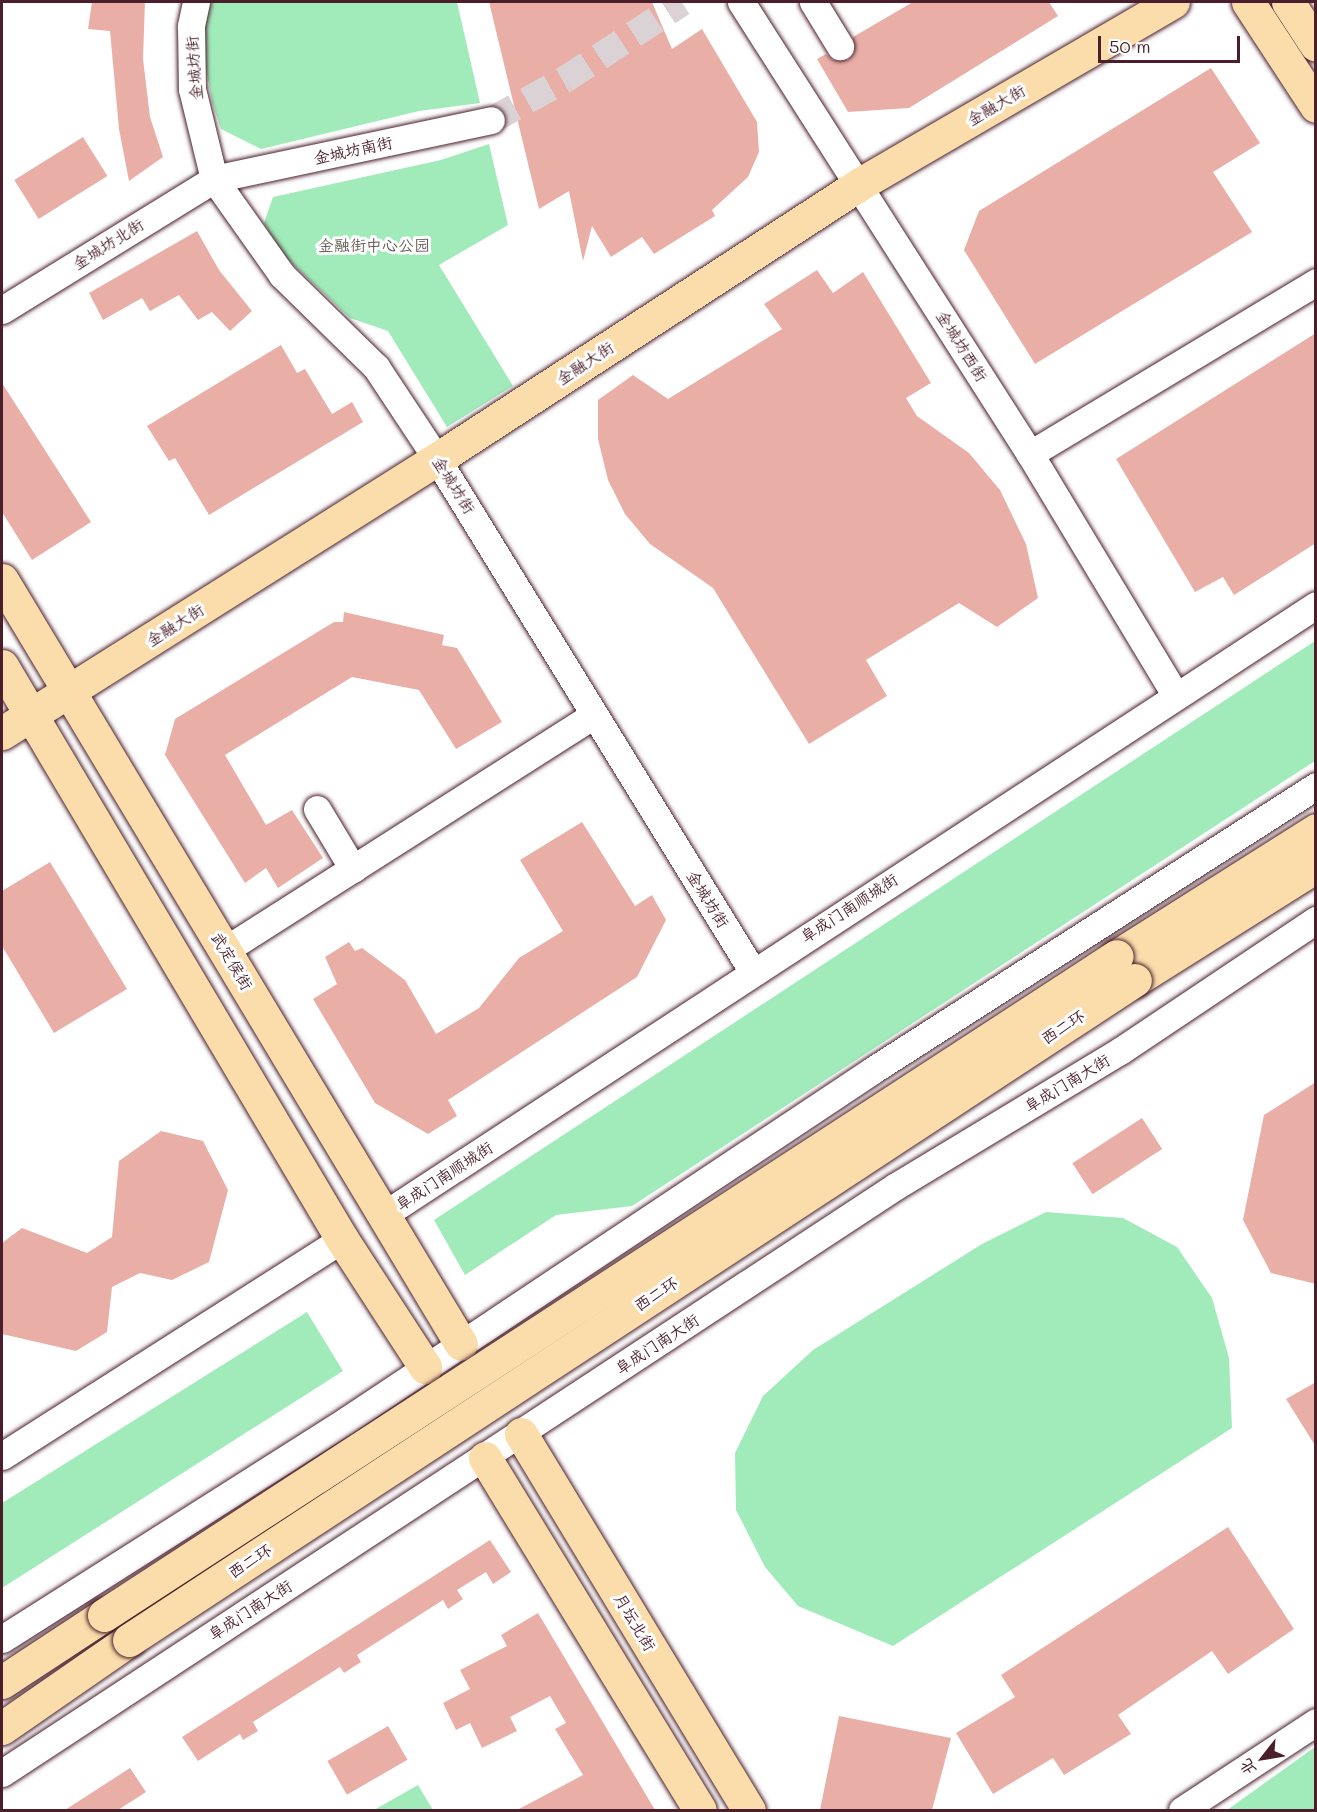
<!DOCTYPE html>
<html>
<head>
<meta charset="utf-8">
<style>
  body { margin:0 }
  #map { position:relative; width:1317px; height:1812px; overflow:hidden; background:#fff; font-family:Mali,"LXGW WenKai TC",sans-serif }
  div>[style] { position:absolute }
  .green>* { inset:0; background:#a1ebba }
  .building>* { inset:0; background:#e9afa7; transform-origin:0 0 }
  .minor-tunnel>* { height:27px; margin-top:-13.5px; transform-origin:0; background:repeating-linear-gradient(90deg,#dbd2d5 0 27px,transparent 0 41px) }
  .roads { filter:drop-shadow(0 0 2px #4a1f2b) drop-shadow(0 0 2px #4a1f2b) }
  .minor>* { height:27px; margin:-13.5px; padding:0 13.5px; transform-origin:13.5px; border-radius:13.5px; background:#fff }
  .major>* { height:33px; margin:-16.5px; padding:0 16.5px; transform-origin:16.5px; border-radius:16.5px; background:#faddab }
  .highway>* { height:33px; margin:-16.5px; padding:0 16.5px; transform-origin:16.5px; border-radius:16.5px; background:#faddab }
  .bridges { filter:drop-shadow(0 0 2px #4a1f2b) drop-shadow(0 0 2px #4a1f2b) }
  .highway-bridge>* { height:33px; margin:-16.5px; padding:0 16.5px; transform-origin:16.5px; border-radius:16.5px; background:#faddab }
  span { translate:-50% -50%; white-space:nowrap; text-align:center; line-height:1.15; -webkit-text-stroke:6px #fff; paint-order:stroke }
  .street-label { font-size:16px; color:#4a1f2b }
  .park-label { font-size:16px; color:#645c56 }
  .frame { position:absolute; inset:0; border:3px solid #4a1f2b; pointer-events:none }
  .north { position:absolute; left:1233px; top:1728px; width:60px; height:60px; -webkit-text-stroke:4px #fff; paint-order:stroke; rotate:239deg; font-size:16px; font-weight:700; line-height:24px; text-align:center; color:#4a1f2b }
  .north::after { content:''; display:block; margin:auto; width:21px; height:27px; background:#4a1f2b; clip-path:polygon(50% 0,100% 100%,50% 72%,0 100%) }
  .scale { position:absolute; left:1098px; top:36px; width:142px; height:27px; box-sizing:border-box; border:3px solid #4a1f2b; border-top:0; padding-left:8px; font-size:18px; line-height:21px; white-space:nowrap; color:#4a1f2b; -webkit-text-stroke:4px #fff; paint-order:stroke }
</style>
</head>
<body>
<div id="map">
  <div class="green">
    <i style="clip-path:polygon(211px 2px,457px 2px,480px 103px,419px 111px,261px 149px,221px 129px,212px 102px,205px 62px,205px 25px)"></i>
    <i style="clip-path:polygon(489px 144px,508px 225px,439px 265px,513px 386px,447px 427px,388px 331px,350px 318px,283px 255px,264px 223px,273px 197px,441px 160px)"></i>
    <i style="clip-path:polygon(1315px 641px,1315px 761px,632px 1206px,556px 1215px,465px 1275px,434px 1220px)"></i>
    <i style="clip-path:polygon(1046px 1212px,1123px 1218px,1177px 1247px,1212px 1298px,1229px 1358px,1232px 1428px,893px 1646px,798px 1606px,765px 1567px,736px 1510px,735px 1453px,763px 1396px,813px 1350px,982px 1244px)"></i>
    <i style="clip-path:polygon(307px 1312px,343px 1371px,2px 1588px,2px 1503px)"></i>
    <i style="clip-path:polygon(1315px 1747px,1315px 1810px,1227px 1810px)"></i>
    <i style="clip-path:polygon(418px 1785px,433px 1810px,374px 1810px)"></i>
  </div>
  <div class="building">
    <i style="clip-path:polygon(92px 2px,145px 2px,143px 59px,150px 117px,163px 157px,129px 181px,119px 129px,110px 31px,88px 29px)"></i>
    <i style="clip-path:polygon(489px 2px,652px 2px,672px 49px,702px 29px,757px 122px,759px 152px,748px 177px,712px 210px,715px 216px,654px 254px,642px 237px,611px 257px,592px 226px,583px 261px,569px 191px,539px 209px)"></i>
    <i style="clip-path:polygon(913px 2px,1049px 2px,1058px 16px,909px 108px,848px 112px,817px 59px,826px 54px,833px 60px,848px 60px,854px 53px,853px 37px)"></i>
    <i style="clip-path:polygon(1211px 68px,1260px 143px,1213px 172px,1252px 232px,1035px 364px,964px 250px,979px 211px)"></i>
    <i style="left:83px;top:137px;width:46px;height:81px;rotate:58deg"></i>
    <i style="clip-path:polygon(197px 231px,219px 270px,252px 311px,230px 331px,212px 312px,198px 320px,179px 295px,150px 311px,142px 298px,103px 320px,89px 293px)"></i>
    <i style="clip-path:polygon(817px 270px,833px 293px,863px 272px,931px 383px,906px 398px,917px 416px,969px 453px,1000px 490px,1026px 544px,1038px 598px,997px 627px,959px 603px,866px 660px,887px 696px,809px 744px,713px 588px,650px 544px,625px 514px,608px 480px,598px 439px,598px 400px,633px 375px,668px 399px,782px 329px,764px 304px)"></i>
    <i style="clip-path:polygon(1316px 333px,1316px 543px,1234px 595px,1223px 577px,1195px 592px,1116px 459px)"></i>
    <i style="clip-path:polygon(281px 345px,297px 373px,305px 369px,332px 414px,352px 402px,363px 422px,209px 515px,175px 458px,169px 461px,147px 426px)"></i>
    <i style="clip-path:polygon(2px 383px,91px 522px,32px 560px,2px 512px)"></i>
    <i style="clip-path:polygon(344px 612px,444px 635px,442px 645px,457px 648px,502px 722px,456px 749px,419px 690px,352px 677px,225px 755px,266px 825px,292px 810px,323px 858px,278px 888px,266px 868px,245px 883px,165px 755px,175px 719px,334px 622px,343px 622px)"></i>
    <i style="clip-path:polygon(582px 822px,635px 906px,652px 895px,666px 920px,637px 977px,448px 1100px,457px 1116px,428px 1134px,375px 1103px,313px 999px,337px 984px,325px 957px,349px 942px,355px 951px,362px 948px,405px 980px,436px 1034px,479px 1008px,519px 958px,563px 931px,520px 860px)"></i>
    <i style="clip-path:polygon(50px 862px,127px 989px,54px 1033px,2px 946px,2px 891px)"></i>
    <i style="clip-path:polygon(1316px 1082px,1316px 1284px,1271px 1273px,1243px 1220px,1264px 1115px)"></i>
    <i style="left:1142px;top:1118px;width:37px;height:83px;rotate:57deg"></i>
    <i style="clip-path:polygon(161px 1131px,203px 1141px,228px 1190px,209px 1262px,172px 1280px,140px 1273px,112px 1287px,107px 1332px,76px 1351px,2px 1334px,2px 1243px,22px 1228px,87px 1253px,112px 1237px,119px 1161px)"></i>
    <i style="clip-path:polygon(1316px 1382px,1316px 1447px,1286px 1399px)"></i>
    <i style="clip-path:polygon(1228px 1527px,1294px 1629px,1228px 1674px,1212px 1651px,1118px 1715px,1131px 1734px,1064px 1775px,1053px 1758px,993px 1794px,956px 1733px,1015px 1697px,1001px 1675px)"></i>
    <i style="clip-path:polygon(490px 1540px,511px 1572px,493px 1584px,486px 1572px,457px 1590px,463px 1599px,448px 1609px,443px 1600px,357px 1655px,361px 1662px,344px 1673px,340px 1667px,253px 1722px,258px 1731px,243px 1740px,240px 1734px,198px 1761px,182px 1737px)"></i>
    <i style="clip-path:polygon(538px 1613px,655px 1810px,517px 1810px,583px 1775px,555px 1729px,566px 1723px,550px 1696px,510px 1717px,517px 1731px,482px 1748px,470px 1723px,456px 1730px,443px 1703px,470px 1689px,460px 1670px,507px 1646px,501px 1635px)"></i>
    <i style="clip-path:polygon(839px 1716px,951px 1738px,932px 1810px,820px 1810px)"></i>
    <i style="left:388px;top:1726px;width:39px;height:70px;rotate:60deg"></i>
    <i style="clip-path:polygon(130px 1768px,146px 1792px,118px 1810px,65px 1810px)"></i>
  </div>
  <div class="minor-tunnel">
    <i style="left:491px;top:120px;width:85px;rotate:-29deg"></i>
    <i style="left:565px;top:79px;width:140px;rotate:-33.3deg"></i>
  </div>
  <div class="roads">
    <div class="minor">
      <i style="left:196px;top:2px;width:25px;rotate:102deg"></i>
      <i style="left:191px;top:26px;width:63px;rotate:89.1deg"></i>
      <i style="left:192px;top:89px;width:93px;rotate:76.3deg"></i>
      <i style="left:214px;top:179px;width:118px;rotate:54.7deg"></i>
      <i style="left:282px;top:275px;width:132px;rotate:44.4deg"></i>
      <i style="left:376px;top:367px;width:110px;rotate:56.5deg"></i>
      <i style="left:437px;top:459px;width:603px;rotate:58.37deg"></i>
      <i style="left:741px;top:2px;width:536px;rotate:57.41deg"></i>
      <i style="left:1030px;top:454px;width:280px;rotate:58.9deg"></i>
      <i style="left:813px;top:2px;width:52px;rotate:58.5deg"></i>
      <i style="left:2px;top:310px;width:249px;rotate:-31.7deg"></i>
      <i style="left:214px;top:179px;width:283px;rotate:-12deg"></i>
      <i style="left:1030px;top:454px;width:334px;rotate:-31deg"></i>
      <i style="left:317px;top:809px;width:70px;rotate:59deg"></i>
      <i style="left:225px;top:950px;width:437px;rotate:-32.5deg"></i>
      <i style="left:385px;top:1214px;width:1112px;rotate:-33.19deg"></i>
      <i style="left:2px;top:1456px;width:403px;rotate:-32.5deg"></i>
      <i style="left:2px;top:1639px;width:409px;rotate:-32.4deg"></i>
      <i style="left:347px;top:1420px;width:632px;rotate:-33.64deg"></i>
      <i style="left:873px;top:1070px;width:526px;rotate:-32.66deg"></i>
      <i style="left:2px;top:1773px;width:1069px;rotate:-33.29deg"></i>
      <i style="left:896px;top:1186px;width:262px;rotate:-31.1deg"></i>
      <i style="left:1120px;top:1051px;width:236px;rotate:-33.8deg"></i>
      <i style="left:1182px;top:1810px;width:160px;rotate:-33.3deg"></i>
    </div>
    <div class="major">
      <i style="left:1248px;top:2px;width:124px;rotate:56.8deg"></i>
      <i style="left:1288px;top:2px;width:51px;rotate:56.9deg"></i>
      <i style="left:2px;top:580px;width:891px;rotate:59deg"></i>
      <i style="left:2px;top:666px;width:666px;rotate:59.32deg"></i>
      <i style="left:342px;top:1239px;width:153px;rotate:57deg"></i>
      <i style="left:2px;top:733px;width:514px;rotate:-32.21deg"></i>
      <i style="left:437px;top:459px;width:505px;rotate:-33.03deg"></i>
      <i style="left:860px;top:184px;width:362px;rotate:-30.2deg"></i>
      <i style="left:521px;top:1434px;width:440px;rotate:58.8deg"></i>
      <i style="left:485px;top:1458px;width:412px;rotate:58.6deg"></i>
    </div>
    <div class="highway">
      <i style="left:1117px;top:956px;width:236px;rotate:-32.3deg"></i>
      <i style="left:1135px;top:980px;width:214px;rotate:-32.2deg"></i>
      <i style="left:2px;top:1682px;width:122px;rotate:-33.3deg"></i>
      <i style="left:2px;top:1728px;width:155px;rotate:-34.7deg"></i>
    </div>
  </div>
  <div class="bridges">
    <div class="highway-bridge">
      <i style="left:104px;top:1615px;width:1208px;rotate:-33.05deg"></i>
      <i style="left:129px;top:1640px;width:1203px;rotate:-33.27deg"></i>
    </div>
  </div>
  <div class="street-label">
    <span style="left:194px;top:68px;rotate:-94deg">金城坊街</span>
    <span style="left:996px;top:105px;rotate:-30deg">金融大街</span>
    <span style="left:353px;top:150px;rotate:-12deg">金城坊南街</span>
    <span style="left:108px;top:244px;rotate:-32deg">金城坊北街</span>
    <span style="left:962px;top:346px;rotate:58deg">金城坊西街</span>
    <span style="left:585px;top:363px;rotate:-33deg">金融大街</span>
    <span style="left:454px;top:485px;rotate:58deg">金城坊街</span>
    <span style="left:175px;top:625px;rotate:-32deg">金融大街</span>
    <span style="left:708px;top:899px;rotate:58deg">金城坊街</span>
    <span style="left:849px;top:908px;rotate:-33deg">阜成门南顺城街</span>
    <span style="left:232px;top:961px;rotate:59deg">武定侯街</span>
    <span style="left:1063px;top:1027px;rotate:-33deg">西二环</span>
    <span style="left:1067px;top:1083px;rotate:-31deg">阜成门南大街</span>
    <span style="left:444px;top:1176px;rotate:-33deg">阜成门南顺城街</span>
    <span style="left:656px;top:1294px;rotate:-33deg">西二环</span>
    <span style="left:657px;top:1344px;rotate:-33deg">阜成门南大街</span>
    <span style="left:250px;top:1561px;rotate:-33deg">西二环</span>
    <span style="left:250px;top:1610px;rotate:-33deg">阜成门南大街</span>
    <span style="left:635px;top:1622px;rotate:59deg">月坛北街</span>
  </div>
  <div class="park-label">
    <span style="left:374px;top:245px">金融街中心公园</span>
  </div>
  <div class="frame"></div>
  <div class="north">北</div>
  <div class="scale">50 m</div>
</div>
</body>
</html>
